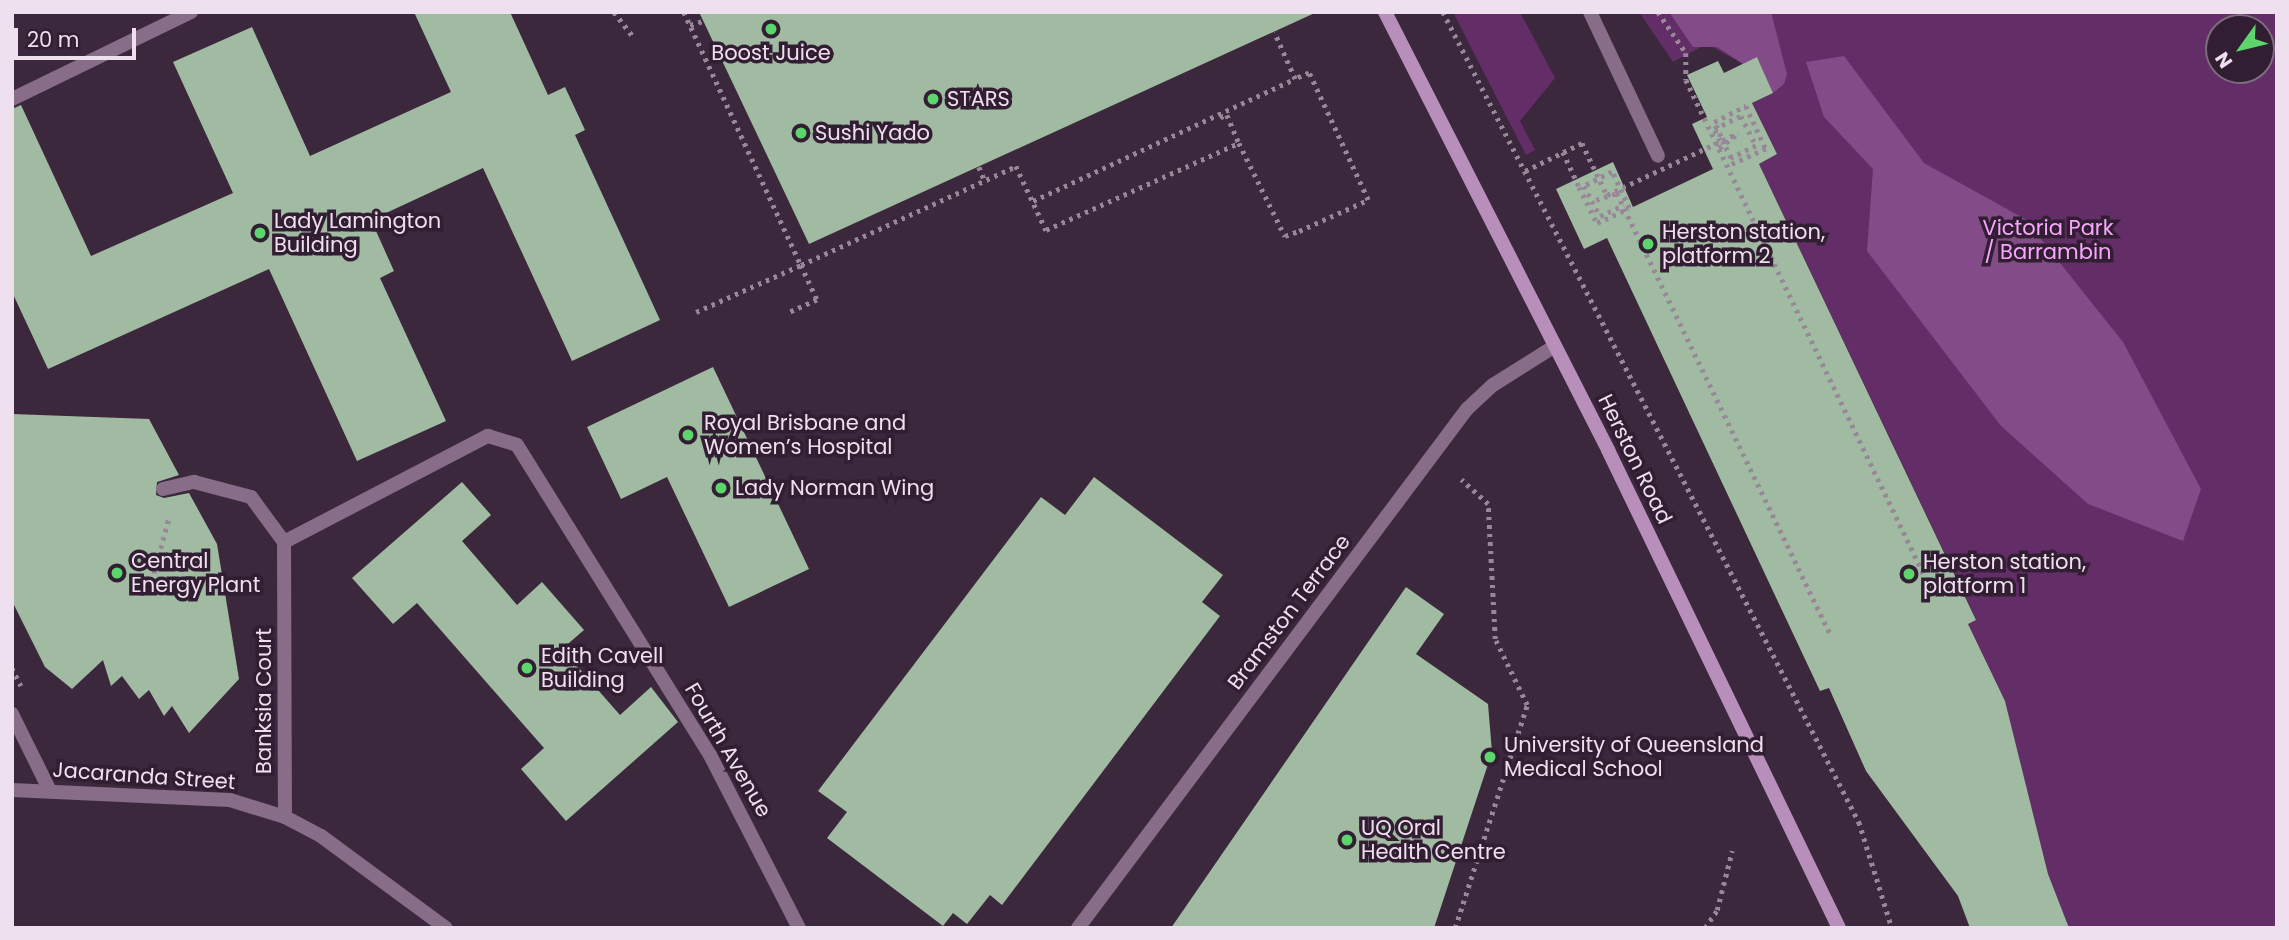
<!DOCTYPE html>
<html>
<head>
<meta charset="utf-8">
<style>
  body { margin:0 }
  #map { position:relative; width:2289px; height:940px; overflow:hidden; background:#3c283d; font-family:Poppins,sans-serif }
  div>[style] { position:absolute }
  .green>* { inset:0; background:#632d67 }
  .forest>* { inset:0; background:#834b87 }
  .building>* { inset:0; background:#a0bba1 }
  .path>* { height:4.5px; margin-top:-2.25px; transform-origin:0; background:repeating-linear-gradient(90deg,#988799 0 3.5px,transparent 0 8.5px) }
  .lane>* { height:14px; margin:-7px; padding:0 7px; transform-origin:7px; border-radius:7px; background:#876d88 }
  .street>* { height:14px; margin:-7px; padding:0 7px; transform-origin:7px; border-radius:7px; background:#876d88 }
  .secondary>* { height:14px; margin:-7px; padding:0 7px; transform-origin:7px; border-radius:7px; background:#b88fba }
  .path-bridge>* { height:4.5px; margin-top:-2.25px; transform-origin:0; background:repeating-linear-gradient(90deg,#988799 0 3.5px,transparent 0 8.5px) }
  .dots>* { width:19px; height:19px; translate:-50% -50%; box-sizing:border-box; border:4px solid #321e33; border-radius:50% }
  span { translate:-50% -50%; white-space:nowrap; text-align:center; line-height:1.15; -webkit-text-stroke:7px #321e33; paint-order:stroke }
  .poi-label { font-size:21px; color:#eee0ee }
  .left { translate:0 -50%; text-align:left }
  .park-label { font-size:21px; color:#f7a7fc }
  .street-label { font-size:21px; color:#eee0ee }
  .frame { position:absolute; inset:0; border:14px solid #eee0ee; pointer-events:none }
  .north { position:absolute; left:2205px; top:14px; width:70px; height:70px; box-sizing:border-box; background:#321e33; border:2px solid #7d6c7e; border-radius:50%; rotate:236deg; font-size:19px; font-weight:700; line-height:28px; text-align:center; color:#eee0ee }
  .north::after { content:''; display:block; margin:auto; width:24px; height:32px; background:#5dd56d; clip-path:polygon(50% 0,100% 100%,50% 72%,0 100%) }
  .scale { position:absolute; left:14px; top:28px; width:122px; height:32px; box-sizing:border-box; border:4px solid #eee0ee; border-top:0; padding-left:9px; font-size:21px; line-height:24px; white-space:nowrap; color:#eee0ee; -webkit-text-stroke:5px #321e33; paint-order:stroke }
</style>
</head>
<body>
<div id="map">
  <div class="green">
    <i style="clip-path:polygon(1453px 12px,1520px 12px,1555px 78px,1520px 121px,1535px 150px,1526px 155px)"></i>
    <i style="clip-path:polygon(evenodd,1639px 12px,2277px 12px,2277px 928px,2067px 928px,2048px 874px,2005px 701px,1968px 624px,1976px 619px,1759px 164px,1777px 154px,1752px 103px,1773px 93px,1758px 58px,1743px 64px,1707px 44px,1673px 62px,1639px 12px,2219px 28px,2261px 28px,2261px 70px,2219px 70px,2219px 28px)"></i>
  </div>
  <div class="forest">
    <i style="clip-path:polygon(1669px 12px,1771px 12px,1787px 74px,1784px 84px,1773px 93px,1757px 57px,1743px 64px,1717px 47px,1693px 47px)"></i>
    <i style="clip-path:polygon(1844px 56px,1924px 163px,2025px 219px,2123px 342px,2201px 489px,2183px 541px,2088px 504px,2001px 426px,1867px 251px,1873px 169px,1824px 117px,1806px 62px)"></i>
  </div>
  <div class="building">
    <i style="clip-path:polygon(414px 12px,510px 12px,548px 95px,565px 87px,585px 130px,575px 135px,660px 320px,572px 361px,483px 168px,371px 220px,394px 271px,380px 278px,446px 421px,357px 461px,269px 269px,48px 369px,12px 292px,12px 109px,21px 105px,91px 256px,233px 193px,173px 62px,252px 27px,310px 156px,451px 92px)"></i>
    <i style="clip-path:polygon(699px 12px,1317px 12px,809px 244px)"></i>
    <i style="clip-path:polygon(1757px 57px,1773px 93px,1752px 103px,1777px 154px,1759px 164px,1976px 620px,1968px 624px,2005px 701px,2048px 874px,2069px 928px,1970px 928px,1958px 896px,1866px 771px,1829px 688px,1820px 691px,1607px 238px,1584px 249px,1556px 189px,1613px 162px,1633px 207px,1713px 169px,1692px 124px,1707px 117px,1687px 75px,1718px 61px,1724px 73px)"></i>
    <i style="clip-path:polygon(713px 367px,809px 569px,729px 607px,667px 477px,621px 499px,587px 427px)"></i>
    <i style="clip-path:polygon(12px 414px,149px 419px,179px 475px,157px 482px,156px 495px,164px 498px,189px 493px,217px 544px,239px 679px,189px 733px,172px 706px,164px 716px,149px 690px,139px 699px,122px 676px,111px 686px,103px 660px,72px 689px,45px 667px,12px 601px)"></i>
    <i style="clip-path:polygon(1094px 477px,1223px 575px,1202px 602px,1220px 616px,1002px 905px,990px 895px,967px 924px,953px 913px,943px 926px,827px 838px,847px 812px,818px 791px,1041px 497px,1065px 515px)"></i>
    <i style="clip-path:polygon(462px 482px,491px 515px,462px 541px,517px 605px,542px 582px,584px 630px,562px 649px,620px 715px,651px 687px,678px 722px,566px 821px,521px 769px,544px 748px,417px 603px,393px 624px,352px 578px)"></i>
    <i style="clip-path:polygon(1406px 587px,1444px 614px,1416px 654px,1488px 704px,1492px 752px,1434px 928px,1171px 928px)"></i>
  </div>
  <div class="path">
    <i style="left:614px;top:12px;width:33px;rotate:52deg"></i>
    <i style="left:684px;top:12px;width:279px;rotate:65.2deg"></i>
    <i style="left:801px;top:265px;width:237px;rotate:-24.7deg"></i>
    <i style="left:1016px;top:166px;width:71px;rotate:64.9deg"></i>
    <i style="left:1046px;top:230px;width:212px;rotate:-24.3deg"></i>
    <i style="left:1239px;top:143px;width:104px;rotate:63.7deg"></i>
    <i style="left:1285px;top:236px;width:15px;rotate:-20deg"></i>
    <i style="left:1299px;top:231px;width:76px;rotate:-24.2deg"></i>
    <i style="left:1368px;top:200px;width:140px;rotate:-114.9deg"></i>
    <i style="left:1309px;top:73px;width:15px;rotate:157deg"></i>
    <i style="left:1443px;top:12px;width:911px;rotate:62.82deg"></i>
    <i style="left:1859px;top:822px;width:111px;rotate:72.7deg"></i>
    <i style="left:1658px;top:12px;width:50px;rotate:55.7deg"></i>
    <i style="left:1686px;top:53px;width:27px;rotate:90deg"></i>
    <i style="left:1686px;top:80px;width:558px;rotate:64.31deg"></i>
    <i style="left:690px;top:25px;width:14px;rotate:-17deg"></i>
    <i style="left:1220px;top:117px;width:7px;rotate:-16deg"></i>
    <i style="left:1227px;top:115px;width:30px;rotate:67deg"></i>
    <i style="left:1719px;top:148px;width:24px;rotate:-38deg"></i>
    <i style="left:1563px;top:152px;width:38px;rotate:65deg"></i>
    <i style="left:979px;top:167px;width:15px;rotate:67deg"></i>
    <i style="left:1596px;top:200px;width:22px;rotate:-18deg"></i>
    <i style="left:1617px;top:193px;width:490px;rotate:64.2deg"></i>
    <i style="left:1033px;top:201px;width:289px;rotate:-25deg"></i>
    <i style="left:1295px;top:79px;width:51px;rotate:-114.1deg"></i>
    <i style="left:696px;top:312px;width:115px;rotate:-24.1deg"></i>
    <i style="left:801px;top:265px;width:38px;rotate:65deg"></i>
    <i style="left:817px;top:300px;width:30px;rotate:156deg"></i>
    <i style="left:167px;top:595px;width:26px;rotate:-121deg"></i>
    <i style="left:154px;top:573px;width:58px;rotate:-75deg"></i>
    <i style="left:12px;top:668px;width:20px;rotate:63deg"></i>
    <i style="left:1455px;top:928px;width:234px;rotate:-72.1deg"></i>
    <i style="left:1527px;top:705px;width:73px;rotate:-115.9deg"></i>
    <i style="left:1495px;top:639px;width:135px;rotate:-93deg"></i>
    <i style="left:1488px;top:504px;width:36px;rotate:-138deg"></i>
    <i style="left:1705px;top:928px;width:22px;rotate:-56deg"></i>
    <i style="left:1717px;top:910px;width:61px;rotate:-75.7deg"></i>
  </div>
  <div class="lane">
    <i style="left:1590px;top:12px;width:159px;rotate:64.7deg"></i>
    <i style="left:12px;top:99px;width:199px;rotate:-25.9deg"></i>
    <i style="left:163px;top:489px;width:32px;rotate:-13deg"></i>
    <i style="left:194px;top:482px;width:59px;rotate:14.7deg"></i>
    <i style="left:251px;top:497px;width:56px;rotate:53.7deg"></i>
    <i style="left:284px;top:542px;width:275px;rotate:89.8deg"></i>
    <i style="left:284px;top:542px;width:230px;rotate:-27.5deg"></i>
    <i style="left:488px;top:436px;width:30px;rotate:17deg"></i>
    <i style="left:517px;top:445px;width:365px;rotate:58.1deg"></i>
    <i style="left:710px;top:755px;width:195px;rotate:62.8deg"></i>
    <i style="left:12px;top:714px;width:84px;rotate:63.7deg"></i>
    <i style="left:12px;top:790px;width:218px;rotate:2.6deg"></i>
    <i style="left:230px;top:800px;width:58px;rotate:17.2deg"></i>
    <i style="left:285px;top:817px;width:41px;rotate:27.8deg"></i>
    <i style="left:321px;top:836px;width:155px;rotate:36.4deg"></i>
  </div>
  <div class="street">
    <i style="left:1078px;top:928px;width:649px;rotate:-53.15deg"></i>
    <i style="left:1467px;top:409px;width:35px;rotate:-43deg"></i>
    <i style="left:1493px;top:385px;width:73px;rotate:-32.2deg"></i>
  </div>
  <div class="secondary">
    <i style="left:1385px;top:12px;width:492px;rotate:63deg"></i>
    <i style="left:1608px;top:450px;width:531px;rotate:64.21deg"></i>
  </div>
  <div class="path-bridge">
    <i style="left:1720px;top:141px;width:13px;rotate:-117deg"></i>
    <i style="left:1714px;top:129px;width:30px;rotate:-26deg"></i>
    <i style="left:1741px;top:116px;width:34px;rotate:63deg"></i>
    <i style="left:1756px;top:146px;width:28px;rotate:154deg"></i>
    <i style="left:1731px;top:158px;width:16px;rotate:-117deg"></i>
    <i style="left:1724px;top:144px;width:24px;rotate:-114deg"></i>
    <i style="left:1714px;top:122px;width:36px;rotate:-27deg"></i>
    <i style="left:1746px;top:106px;width:47px;rotate:65.1deg"></i>
    <i style="left:1766px;top:149px;width:42px;rotate:155.9deg"></i>
    <i style="left:1525px;top:171px;width:64px;rotate:-26.2deg"></i>
    <i style="left:1582px;top:143px;width:58px;rotate:64.3deg"></i>
    <i style="left:1607px;top:195px;width:145px;rotate:-25.3deg"></i>
    <i style="left:1579px;top:187px;width:40px;rotate:63.4deg"></i>
    <i style="left:1597px;top:223px;width:35px;rotate:-25deg"></i>
    <i style="left:1629px;top:208px;width:40px;rotate:-115deg"></i>
    <i style="left:1612px;top:172px;width:31px;rotate:153deg"></i>
    <i style="left:1584px;top:186px;width:34px;rotate:62deg"></i>
    <i style="left:1600px;top:216px;width:26px;rotate:-25deg"></i>
  </div>
  <div class="dots">
    <i style="left:771px;top:29px;background:#5dd56d"></i>
    <i style="left:933px;top:99px;background:#5dd56d"></i>
    <i style="left:801px;top:133px;background:#5dd56d"></i>
    <i style="left:260px;top:233px;background:#5dd56d"></i>
    <i style="left:1648px;top:244px;background:#5dd56d"></i>
    <i style="left:688px;top:435px;background:#5dd56d"></i>
    <i style="left:721px;top:488px;background:#5dd56d"></i>
    <i style="left:117px;top:573px;background:#5dd56d"></i>
    <i style="left:1909px;top:574px;background:#5dd56d"></i>
    <i style="left:527px;top:668px;background:#5dd56d"></i>
    <i style="left:1490px;top:757px;background:#5dd56d"></i>
    <i style="left:1347px;top:840px;background:#5dd56d"></i>
  </div>
  <div class="poi-label">
    <span style="left:771px;top:53px">Boost Juice</span>
    <span class="left" style="left:947px;top:99px">STARS</span>
    <span class="left" style="left:815px;top:133px">Sushi Yado</span>
    <span class="left" style="left:274px;top:233px">Lady Lamington<br>Building</span>
    <span class="left" style="left:1662px;top:244px">Herston station,<br>platform 2</span>
    <span class="left" style="left:704px;top:435px">Royal Brisbane and<br>Women’s Hospital</span>
    <span class="left" style="left:735px;top:488px">Lady Norman Wing</span>
    <span class="left" style="left:131px;top:573px">Central<br>Energy Plant</span>
    <span class="left" style="left:1923px;top:574px">Herston station,<br>platform 1</span>
    <span class="left" style="left:541px;top:668px">Edith Cavell<br>Building</span>
    <span class="left" style="left:1504px;top:757px">University of Queensland<br>Medical School</span>
    <span class="left" style="left:1361px;top:840px">UQ Oral<br>Health Centre</span>
  </div>
  <div class="park-label">
    <span style="left:2048px;top:240px">Victoria Park<br>/ Barrambin</span>
  </div>
  <div class="street-label">
    <span style="left:1635px;top:459px;rotate:64deg">Herston Road</span>
    <span style="left:1289px;top:612px;rotate:-53deg">Bramston Terrace</span>
    <span style="left:264px;top:701px;rotate:-90deg">Banksia Court</span>
    <span style="left:728px;top:750px;rotate:60deg">Fourth Avenue</span>
    <span style="left:144px;top:776px;rotate:4deg">Jacaranda Street</span>
  </div>
  <div class="frame"></div>
  <div class="north">N</div>
  <div class="scale">20 m</div>
</div>
</body>
</html>
